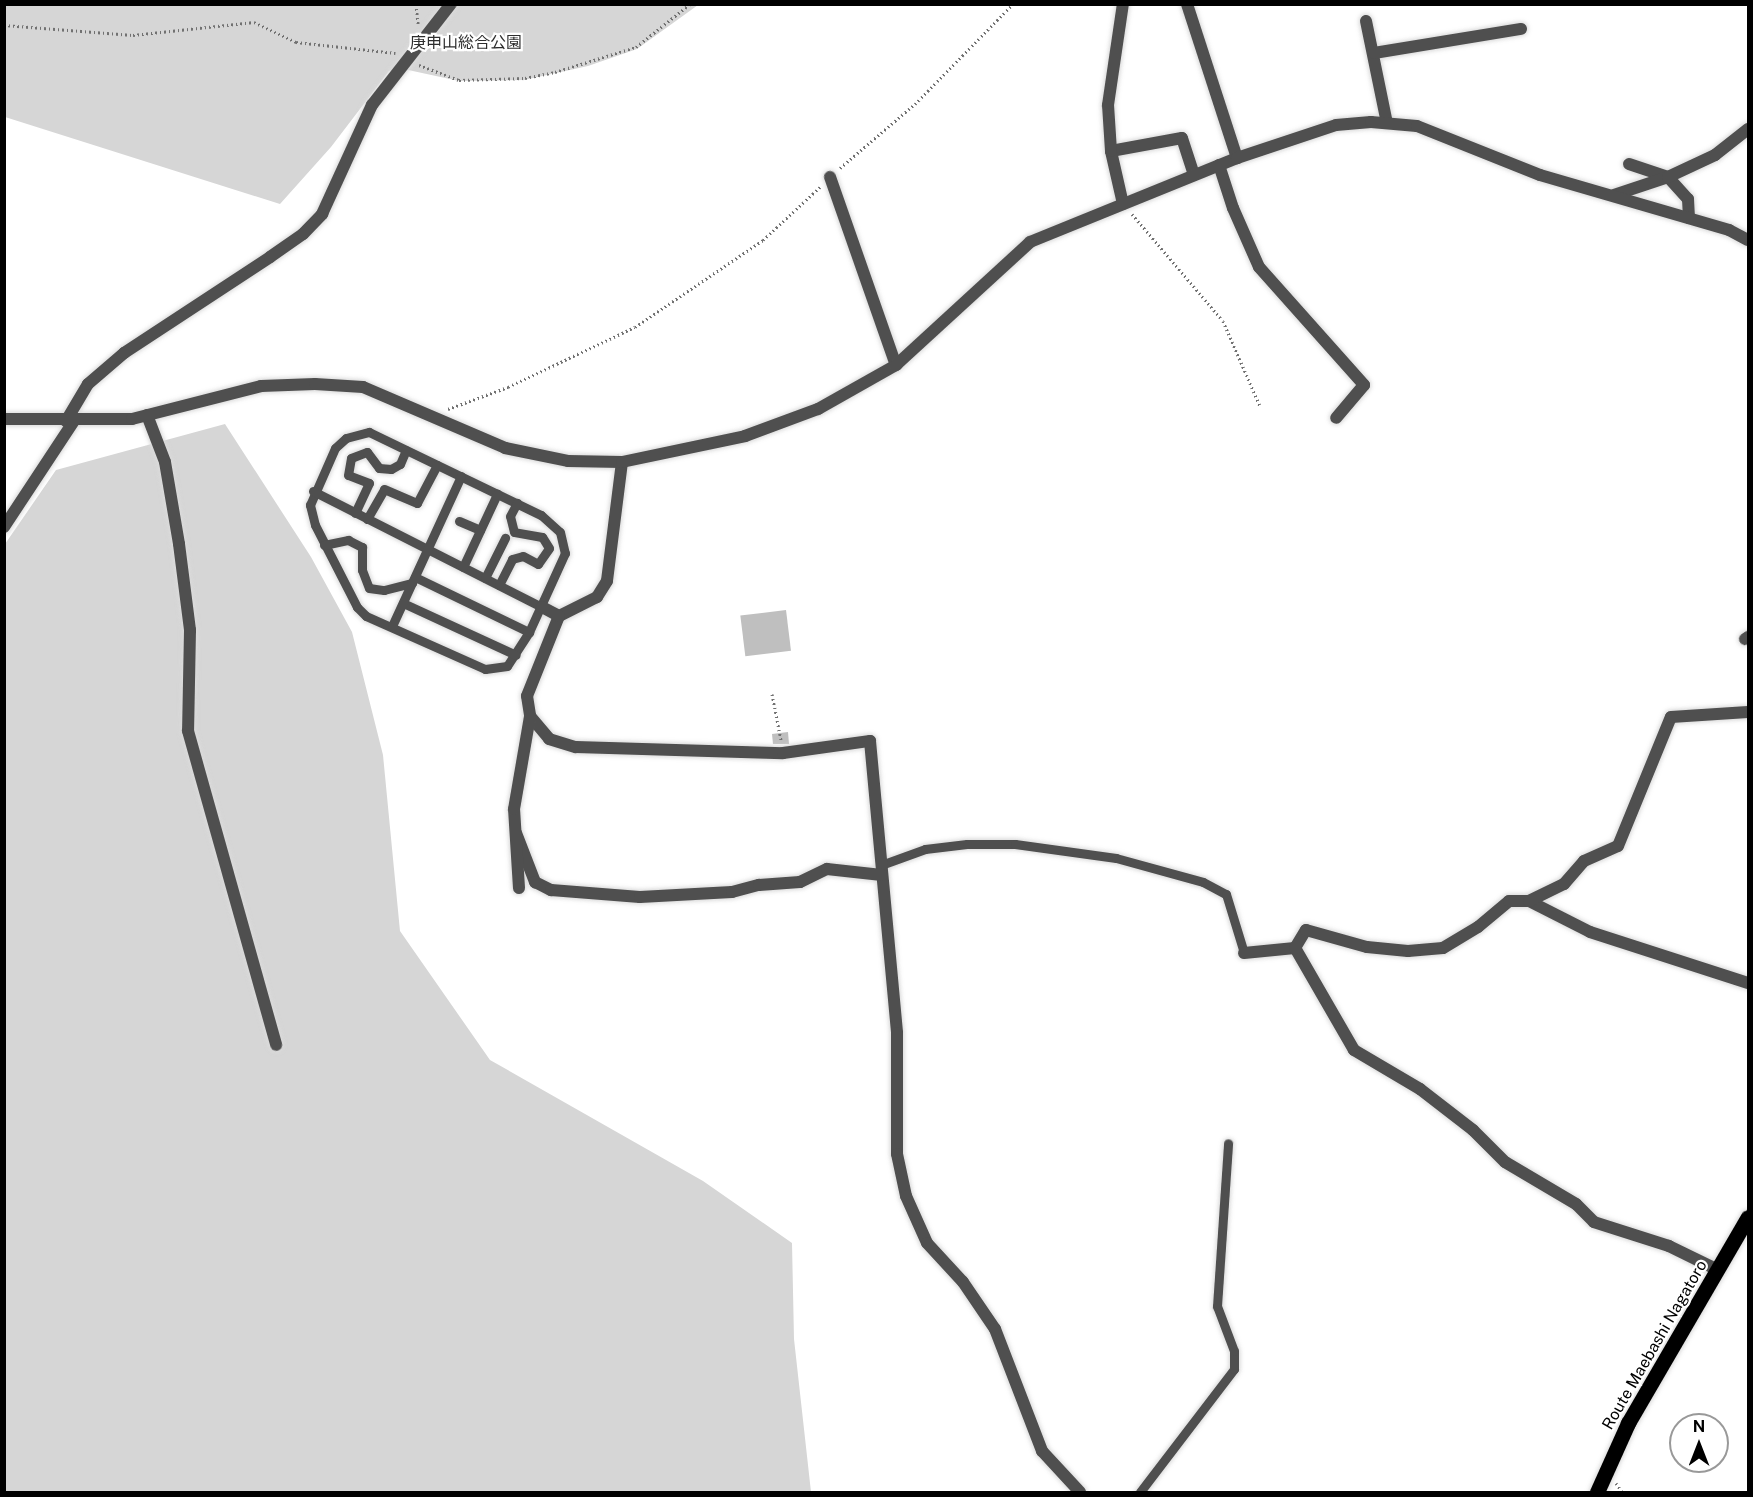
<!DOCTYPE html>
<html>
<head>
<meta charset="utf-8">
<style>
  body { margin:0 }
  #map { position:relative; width:1753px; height:1497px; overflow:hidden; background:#fff; font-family:"Public Sans","Noto Sans JP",sans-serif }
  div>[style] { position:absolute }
  .green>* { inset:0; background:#d6d6d6 }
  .building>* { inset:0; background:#bfbfbf; transform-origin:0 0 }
  .path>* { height:3px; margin-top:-1.5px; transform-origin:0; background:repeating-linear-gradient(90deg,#717171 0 1.5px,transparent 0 4.5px) }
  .roads { filter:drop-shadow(0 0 2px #dbdbdb) drop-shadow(0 0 2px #dbdbdb) }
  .service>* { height:9px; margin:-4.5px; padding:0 4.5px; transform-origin:4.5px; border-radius:4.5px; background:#4f4f4f }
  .minor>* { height:12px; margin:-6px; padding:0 6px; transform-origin:6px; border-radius:6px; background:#4f4f4f }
  .tertiary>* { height:12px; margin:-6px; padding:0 6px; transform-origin:6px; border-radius:6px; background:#4f4f4f }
  .primary>* { height:15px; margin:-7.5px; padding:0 7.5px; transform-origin:7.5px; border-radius:7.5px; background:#000 }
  span { translate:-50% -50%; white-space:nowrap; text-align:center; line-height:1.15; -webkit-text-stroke:4.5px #fff; paint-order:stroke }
  .park-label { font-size:16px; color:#2d2d2d }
  .street-label { font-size:16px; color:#000 }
  .frame { position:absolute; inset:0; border:6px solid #000; pointer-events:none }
  .north { position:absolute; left:1669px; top:1413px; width:60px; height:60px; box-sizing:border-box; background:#fff; border:2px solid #999; border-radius:50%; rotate:0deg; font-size:16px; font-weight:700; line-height:24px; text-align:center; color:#000 }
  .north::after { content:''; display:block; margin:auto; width:21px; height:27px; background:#000; clip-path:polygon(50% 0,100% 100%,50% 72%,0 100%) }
</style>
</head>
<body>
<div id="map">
  <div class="green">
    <i style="clip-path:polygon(4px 5px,698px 5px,637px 49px,588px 66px,524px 80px,459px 81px,399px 68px,389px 71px,331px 147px,280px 204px,5px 117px)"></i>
    <i style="clip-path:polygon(225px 424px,311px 557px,352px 632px,383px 755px,400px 931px,490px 1060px,703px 1181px,792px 1243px,794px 1339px,811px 1492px,5px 1492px,5px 544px,56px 470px)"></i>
  </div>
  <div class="building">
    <i style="left:786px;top:610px;width:41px;height:46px;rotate:83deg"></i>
    <i style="clip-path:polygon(788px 732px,789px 744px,773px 744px,772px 734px)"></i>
  </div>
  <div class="path">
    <i style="left:416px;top:4px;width:20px;rotate:84deg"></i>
    <i style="left:4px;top:25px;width:129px;rotate:4.4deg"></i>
    <i style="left:133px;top:35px;width:122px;rotate:-6.1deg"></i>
    <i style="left:254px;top:22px;width:47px;rotate:25.5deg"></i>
    <i style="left:296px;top:42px;width:100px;rotate:6.3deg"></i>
    <i style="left:419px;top:65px;width:43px;rotate:20.6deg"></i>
    <i style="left:459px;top:80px;width:66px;rotate:-1.7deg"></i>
    <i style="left:525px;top:78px;width:31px;rotate:-11deg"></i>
    <i style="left:555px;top:72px;width:85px;rotate:-17.2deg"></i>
    <i style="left:636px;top:47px;width:69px;rotate:-38.5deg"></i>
    <i style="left:840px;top:168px;width:99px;rotate:-40.5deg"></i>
    <i style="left:915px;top:104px;width:140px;rotate:-45.6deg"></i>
    <i style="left:1132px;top:214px;width:140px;rotate:49.6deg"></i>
    <i style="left:1223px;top:321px;width:93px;rotate:66.5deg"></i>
    <i style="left:448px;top:409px;width:64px;rotate:-20.1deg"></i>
    <i style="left:508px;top:387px;width:140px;rotate:-25.3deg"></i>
    <i style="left:635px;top:327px;width:155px;rotate:-34.2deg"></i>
    <i style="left:763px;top:240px;width:78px;rotate:-42.9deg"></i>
    <i style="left:772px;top:694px;width:47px;rotate:78.9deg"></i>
    <i style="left:1616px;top:1483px;width:11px;rotate:56deg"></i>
  </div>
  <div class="roads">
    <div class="service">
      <i style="left:369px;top:432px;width:191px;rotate:25.8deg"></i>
      <i style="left:541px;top:515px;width:25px;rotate:42deg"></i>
      <i style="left:560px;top:532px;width:22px;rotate:77deg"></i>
      <i style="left:565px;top:553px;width:87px;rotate:114.5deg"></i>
      <i style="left:529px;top:632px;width:40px;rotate:122.9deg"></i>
      <i style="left:507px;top:666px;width:22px;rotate:172deg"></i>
      <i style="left:485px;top:669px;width:130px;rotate:-156deg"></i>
      <i style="left:366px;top:616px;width:13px;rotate:-135deg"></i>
      <i style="left:357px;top:607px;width:92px;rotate:-117.1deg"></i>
      <i style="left:315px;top:525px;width:21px;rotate:-104deg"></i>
      <i style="left:310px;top:505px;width:62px;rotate:-66.3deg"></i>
      <i style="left:335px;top:448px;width:15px;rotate:-42deg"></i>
      <i style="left:346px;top:438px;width:24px;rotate:-15deg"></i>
      <i style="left:313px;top:491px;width:257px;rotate:26.9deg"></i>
      <i style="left:355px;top:513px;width:33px;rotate:-65deg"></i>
      <i style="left:369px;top:483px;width:22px;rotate:-159deg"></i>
      <i style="left:348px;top:475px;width:17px;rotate:-80deg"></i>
      <i style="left:351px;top:458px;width:17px;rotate:-21deg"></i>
      <i style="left:367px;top:452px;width:20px;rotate:53deg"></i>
      <i style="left:379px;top:468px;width:12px;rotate:5deg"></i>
      <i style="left:391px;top:469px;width:10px;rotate:-29deg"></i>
      <i style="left:400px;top:464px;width:15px;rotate:-67deg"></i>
      <i style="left:367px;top:519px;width:34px;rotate:-60deg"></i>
      <i style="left:384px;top:489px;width:36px;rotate:23deg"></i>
      <i style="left:417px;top:503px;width:43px;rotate:-62.2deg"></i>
      <i style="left:459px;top:521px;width:23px;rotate:23deg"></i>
      <i style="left:324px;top:545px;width:25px;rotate:-12deg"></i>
      <i style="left:348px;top:540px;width:16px;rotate:27deg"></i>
      <i style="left:362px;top:547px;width:23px;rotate:90deg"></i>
      <i style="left:362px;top:570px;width:19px;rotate:69deg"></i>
      <i style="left:369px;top:588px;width:15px;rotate:8deg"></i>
      <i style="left:384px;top:590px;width:29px;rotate:-14deg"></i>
      <i style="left:463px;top:567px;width:81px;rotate:-65deg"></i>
      <i style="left:415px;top:577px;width:127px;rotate:25.8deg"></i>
      <i style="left:485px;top:578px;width:45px;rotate:-63.4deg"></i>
      <i style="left:499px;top:585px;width:29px;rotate:-63deg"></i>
      <i style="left:512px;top:559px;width:11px;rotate:-15deg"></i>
      <i style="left:523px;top:556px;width:17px;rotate:28deg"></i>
      <i style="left:538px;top:564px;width:19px;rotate:-55deg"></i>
      <i style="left:549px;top:548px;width:13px;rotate:-122deg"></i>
      <i style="left:542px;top:537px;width:28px;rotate:-170deg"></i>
      <i style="left:514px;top:532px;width:16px;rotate:-104deg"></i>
      <i style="left:510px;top:516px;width:15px;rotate:-62deg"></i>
      <i style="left:403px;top:603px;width:124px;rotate:24.7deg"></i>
      <i style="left:392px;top:626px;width:165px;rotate:-65.3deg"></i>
      <i style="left:881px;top:865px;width:47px;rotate:-20deg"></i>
      <i style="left:925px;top:849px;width:42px;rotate:-6.8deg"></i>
      <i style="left:967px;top:844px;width:48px"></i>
      <i style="left:1015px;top:844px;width:102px;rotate:7.9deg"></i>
      <i style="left:1116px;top:858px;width:90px;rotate:15.4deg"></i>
      <i style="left:1203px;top:882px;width:26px;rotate:28deg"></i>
      <i style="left:1226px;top:894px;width:62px;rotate:73deg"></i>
      <i style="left:1140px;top:1492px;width:155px;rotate:-52.6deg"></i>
      <i style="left:1234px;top:1369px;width:18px;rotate:-90deg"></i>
      <i style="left:1234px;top:1351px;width:48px;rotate:-110.7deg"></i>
      <i style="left:1217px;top:1306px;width:163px;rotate:-86.1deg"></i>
    </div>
    <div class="minor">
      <i style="left:1187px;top:4px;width:162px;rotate:72deg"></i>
      <i style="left:1366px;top:21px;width:104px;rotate:78.4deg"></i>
      <i style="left:1374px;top:53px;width:149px;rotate:-9.3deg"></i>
      <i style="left:1111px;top:151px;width:72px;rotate:-10.4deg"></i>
      <i style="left:1182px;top:138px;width:39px;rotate:72deg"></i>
      <i style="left:1629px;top:164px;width:41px;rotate:18.4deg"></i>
      <i style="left:1668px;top:177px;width:30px;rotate:48deg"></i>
      <i style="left:1688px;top:199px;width:19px;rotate:87deg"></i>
      <i style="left:1219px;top:165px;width:45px;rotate:72deg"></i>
      <i style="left:1233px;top:208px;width:64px;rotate:66.2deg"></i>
      <i style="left:1259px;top:267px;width:158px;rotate:48.3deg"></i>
      <i style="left:1364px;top:385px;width:43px;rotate:130.3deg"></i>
      <i style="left:830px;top:177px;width:199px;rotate:70.7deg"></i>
      <i style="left:1614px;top:195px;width:57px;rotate:-18.4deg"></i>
      <i style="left:1668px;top:177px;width:52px;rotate:-25.1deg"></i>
      <i style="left:1715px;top:155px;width:42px;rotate:-38.2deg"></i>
      <i style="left:1123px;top:204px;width:54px;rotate:-102.8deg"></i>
      <i style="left:1111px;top:151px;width:46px;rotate:-93.7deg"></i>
      <i style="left:1108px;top:105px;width:102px;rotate:-81.6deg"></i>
      <i style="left:147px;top:415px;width:50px;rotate:69deg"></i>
      <i style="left:165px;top:462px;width:83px;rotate:80.3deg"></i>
      <i style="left:179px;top:544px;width:87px;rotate:82.7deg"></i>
      <i style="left:190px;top:630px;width:101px;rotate:91.1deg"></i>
      <i style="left:188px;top:731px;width:326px;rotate:74.3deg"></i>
      <i style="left:66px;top:421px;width:43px;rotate:-59.3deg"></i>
      <i style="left:88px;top:384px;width:48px;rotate:-40.7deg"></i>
      <i style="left:124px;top:353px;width:175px;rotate:-33.3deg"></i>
      <i style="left:270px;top:257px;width:40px;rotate:-34.9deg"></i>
      <i style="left:303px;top:234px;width:28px;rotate:-46deg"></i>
      <i style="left:322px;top:214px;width:120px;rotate:-65.4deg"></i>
      <i style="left:372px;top:105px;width:128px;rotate:-52deg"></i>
      <i style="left:622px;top:462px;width:120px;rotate:97.2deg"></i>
      <i style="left:607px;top:581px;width:19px;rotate:122deg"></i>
      <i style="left:597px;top:597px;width:42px;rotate:153.4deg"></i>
      <i style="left:559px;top:616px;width:86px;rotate:111.8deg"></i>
      <i style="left:527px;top:696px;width:20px;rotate:81deg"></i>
      <i style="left:530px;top:716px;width:30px;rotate:50deg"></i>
      <i style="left:549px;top:739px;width:28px;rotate:17deg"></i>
      <i style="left:576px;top:747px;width:207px;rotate:1.7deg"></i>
      <i style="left:783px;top:753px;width:88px;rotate:-7.9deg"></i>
      <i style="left:870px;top:741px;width:293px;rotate:84.7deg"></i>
      <i style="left:897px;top:1033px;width:121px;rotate:90deg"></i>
      <i style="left:897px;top:1154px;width:43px;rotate:77.9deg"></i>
      <i style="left:906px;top:1196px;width:51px;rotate:65.9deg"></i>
      <i style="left:927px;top:1243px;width:53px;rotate:47.3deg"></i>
      <i style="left:963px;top:1282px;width:57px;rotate:55.8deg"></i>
      <i style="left:995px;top:1329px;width:131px;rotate:68.9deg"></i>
      <i style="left:1042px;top:1451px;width:56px;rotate:47.2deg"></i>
      <i style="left:4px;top:527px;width:127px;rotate:-56.6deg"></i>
      <i style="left:542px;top:607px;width:19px;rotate:28deg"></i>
      <i style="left:1745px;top:639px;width:4px;rotate:-34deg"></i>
      <i style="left:516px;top:833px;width:53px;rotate:68.8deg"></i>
      <i style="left:535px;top:882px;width:18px;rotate:27deg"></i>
      <i style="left:551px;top:890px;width:89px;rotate:4.5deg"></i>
      <i style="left:640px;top:897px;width:92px;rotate:-3.1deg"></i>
      <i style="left:732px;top:892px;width:28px;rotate:-15deg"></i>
      <i style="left:759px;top:885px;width:41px;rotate:-4.2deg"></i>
      <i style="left:800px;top:882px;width:30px;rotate:-26deg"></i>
      <i style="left:827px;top:869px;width:55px;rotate:6.2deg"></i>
      <i style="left:519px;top:888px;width:79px;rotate:-93.6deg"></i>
      <i style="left:514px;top:809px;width:94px;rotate:-80.2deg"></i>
      <i style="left:1529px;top:901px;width:68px;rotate:26.9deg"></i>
      <i style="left:1590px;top:932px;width:166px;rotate:17.9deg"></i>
      <i style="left:1244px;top:953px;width:51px;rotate:-5.6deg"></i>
      <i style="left:1718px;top:1270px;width:55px;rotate:-153.9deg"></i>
      <i style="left:1669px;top:1246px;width:79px;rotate:-162.3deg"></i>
      <i style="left:1594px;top:1222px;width:25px;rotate:-135deg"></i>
      <i style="left:1576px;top:1204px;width:82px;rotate:-149.4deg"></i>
      <i style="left:1505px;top:1162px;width:45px;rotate:-135deg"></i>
      <i style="left:1473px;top:1130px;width:67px;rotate:-142.3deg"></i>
      <i style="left:1420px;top:1089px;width:77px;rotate:-149.4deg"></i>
      <i style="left:1354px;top:1050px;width:118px;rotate:-120deg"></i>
      <i style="left:1295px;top:948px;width:21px;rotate:-59deg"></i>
      <i style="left:1306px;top:930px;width:63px;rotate:15.6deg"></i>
      <i style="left:1367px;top:947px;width:41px;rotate:5.6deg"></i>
      <i style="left:1408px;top:951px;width:35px;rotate:-5deg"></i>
      <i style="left:1443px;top:948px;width:41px;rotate:-31deg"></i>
      <i style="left:1478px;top:927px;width:40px;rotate:-40deg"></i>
      <i style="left:1509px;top:901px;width:20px"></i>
      <i style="left:1529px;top:901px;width:39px;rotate:-26deg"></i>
      <i style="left:1564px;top:884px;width:30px;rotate:-49deg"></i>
      <i style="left:1584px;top:861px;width:37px;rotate:-24deg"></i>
      <i style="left:1618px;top:846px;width:139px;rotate:-67.7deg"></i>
      <i style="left:1671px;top:717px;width:77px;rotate:-3.7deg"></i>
    </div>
    <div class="tertiary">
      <i style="left:4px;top:419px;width:128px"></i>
      <i style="left:132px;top:419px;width:133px;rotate:-14.3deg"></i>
      <i style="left:261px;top:386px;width:54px;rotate:-2.1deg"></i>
      <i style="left:315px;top:384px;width:48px;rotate:3.6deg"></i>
      <i style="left:363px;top:387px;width:155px;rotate:23.2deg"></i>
      <i style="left:505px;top:448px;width:64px;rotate:11.7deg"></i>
      <i style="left:568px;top:461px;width:54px;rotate:1.1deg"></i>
      <i style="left:622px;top:462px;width:126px;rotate:-11.9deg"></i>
      <i style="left:745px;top:436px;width:78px;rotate:-20.3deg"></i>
      <i style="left:818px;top:409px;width:90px;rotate:-29.4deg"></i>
      <i style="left:896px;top:365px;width:182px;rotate:-42.5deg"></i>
      <i style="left:1030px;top:242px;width:223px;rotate:-22.1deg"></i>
      <i style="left:1237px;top:158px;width:104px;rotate:-18.4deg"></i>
      <i style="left:1336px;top:125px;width:35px;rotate:-5deg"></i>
      <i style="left:1371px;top:122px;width:46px;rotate:5deg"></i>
      <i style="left:1417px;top:126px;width:132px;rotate:21.7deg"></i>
      <i style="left:1540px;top:175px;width:197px;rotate:16.2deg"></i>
      <i style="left:1729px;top:230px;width:21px;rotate:28deg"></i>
    </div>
    <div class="primary">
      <i style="left:1597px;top:1492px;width:76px;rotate:-65.8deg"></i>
      <i style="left:1628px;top:1423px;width:238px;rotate:-59.8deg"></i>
    </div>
  </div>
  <div class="park-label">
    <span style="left:466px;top:43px">庚申山総合公園</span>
  </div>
  <div class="street-label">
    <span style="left:1655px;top:1345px;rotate:-60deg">Route Maebashi Nagatoro</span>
  </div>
  <div class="frame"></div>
  <div class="north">N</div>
</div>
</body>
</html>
